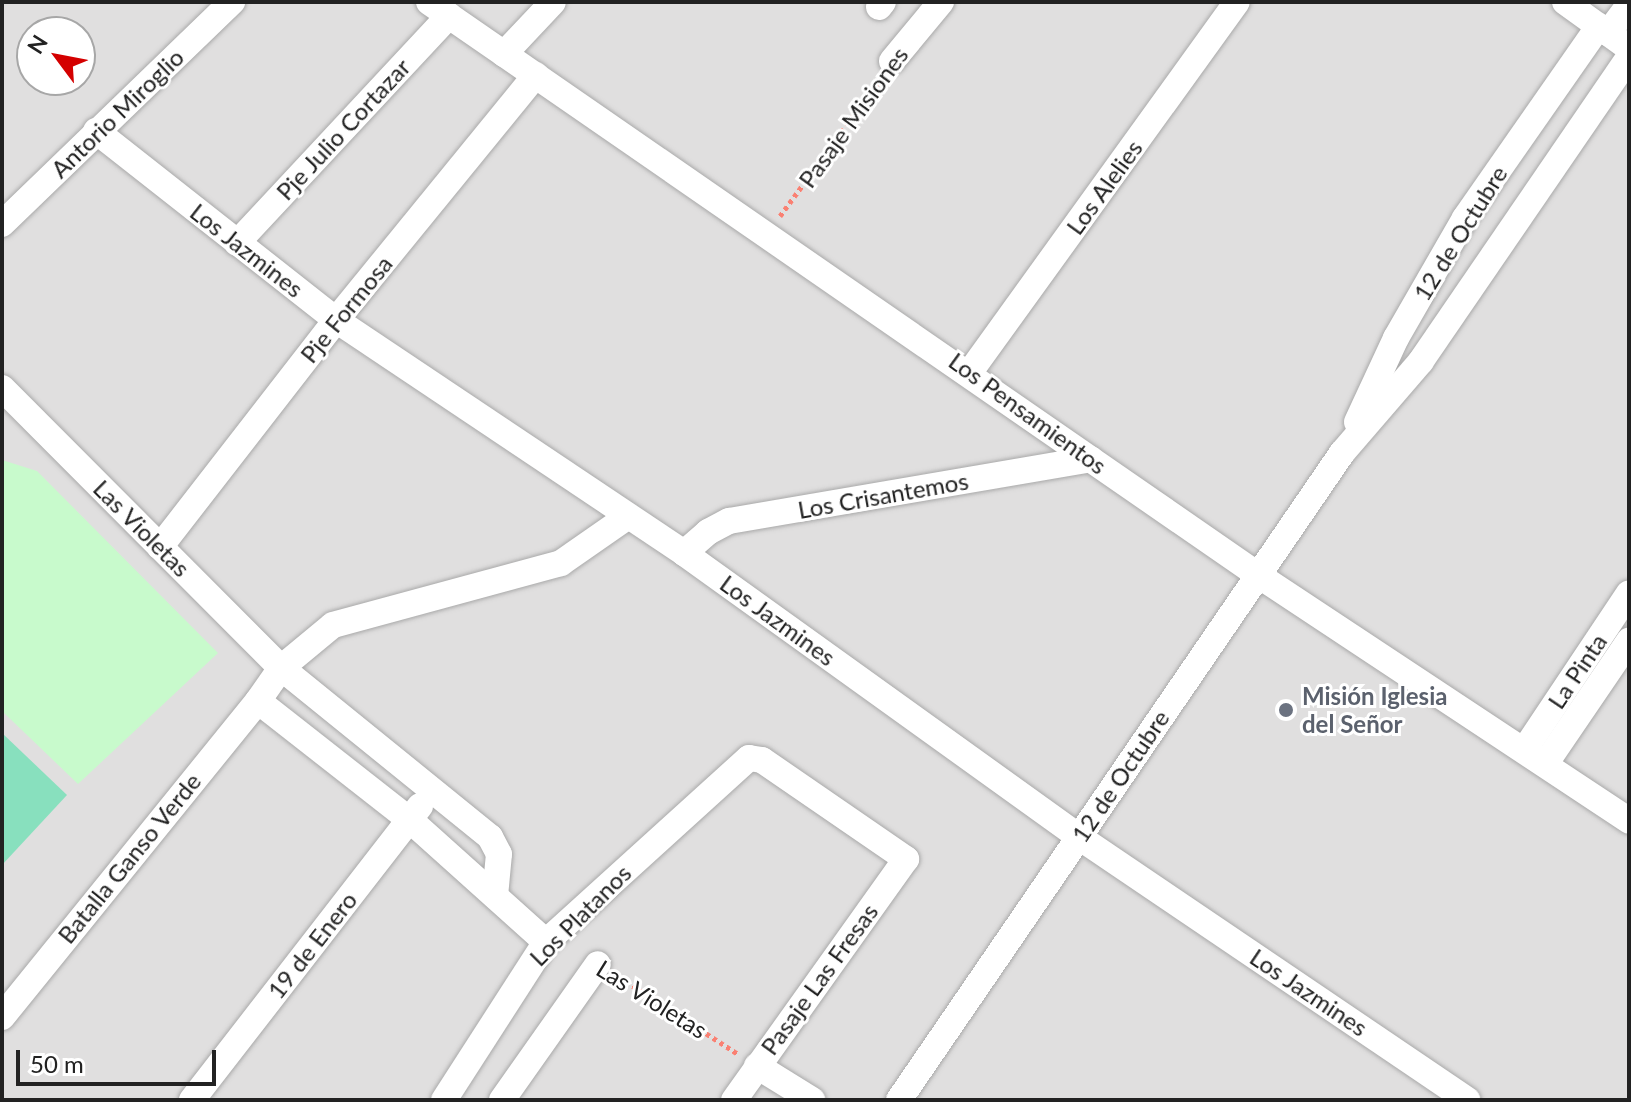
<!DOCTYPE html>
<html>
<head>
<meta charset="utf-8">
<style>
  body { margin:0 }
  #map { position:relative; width:1631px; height:1102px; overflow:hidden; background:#f2efe9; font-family:Lato,sans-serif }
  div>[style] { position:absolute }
  .residential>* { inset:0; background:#e0dfdf }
  .park>* { inset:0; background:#c8facc }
  .pitch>* { inset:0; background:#88e0be }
  .path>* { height:5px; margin-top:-2.5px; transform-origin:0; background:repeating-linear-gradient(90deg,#fa8072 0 4px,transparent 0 8px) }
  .roads { filter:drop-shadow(0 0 2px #a9a9a9) drop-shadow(0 0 2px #a9a9a9) }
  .street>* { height:26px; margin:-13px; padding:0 13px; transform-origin:13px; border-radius:13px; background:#fff }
  .dots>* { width:22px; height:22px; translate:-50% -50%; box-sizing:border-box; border:4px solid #fff; border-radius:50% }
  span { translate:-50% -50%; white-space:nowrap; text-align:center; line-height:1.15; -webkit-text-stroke:6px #fff; paint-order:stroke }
  .street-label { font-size:24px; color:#222 }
  .worship-label { font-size:24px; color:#5b616d; font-weight:700 }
  .left { translate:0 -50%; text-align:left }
  .frame { position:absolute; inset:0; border:4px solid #222; pointer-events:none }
  .north { position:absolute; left:16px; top:16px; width:80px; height:80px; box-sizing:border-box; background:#fff; border:2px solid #a7a7a7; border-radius:50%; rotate:302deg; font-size:22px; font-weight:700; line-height:32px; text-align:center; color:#222 }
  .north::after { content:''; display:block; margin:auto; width:28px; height:36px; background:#d40000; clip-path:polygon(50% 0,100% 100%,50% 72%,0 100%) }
  .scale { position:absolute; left:16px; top:1050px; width:200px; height:36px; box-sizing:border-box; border:4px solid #222; border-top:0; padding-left:10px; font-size:24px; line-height:28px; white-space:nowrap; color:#222; -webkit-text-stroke:6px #fff; paint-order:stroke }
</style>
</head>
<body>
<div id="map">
  <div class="residential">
    <i style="clip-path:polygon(evenodd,2px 2px,1629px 2px,1629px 1100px,2px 1100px,2px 2px,32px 32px,80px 32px,80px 80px,32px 80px,32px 32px)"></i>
  </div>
  <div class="park">
    <i style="clip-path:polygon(2px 460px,37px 471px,218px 653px,78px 784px,2px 711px)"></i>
  </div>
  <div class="pitch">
    <i style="clip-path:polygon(2px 733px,67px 795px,2px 865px)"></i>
  </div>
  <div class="path">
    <i style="left:780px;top:216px;width:166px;rotate:-53.8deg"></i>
    <i style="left:619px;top:977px;width:142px;rotate:32.9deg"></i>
  </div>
  <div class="roads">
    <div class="street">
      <i style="left:429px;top:2px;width:1008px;rotate:34.65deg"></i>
      <i style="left:1258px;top:575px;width:445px;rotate:33.5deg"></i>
      <i style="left:1565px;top:2px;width:79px;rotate:35.7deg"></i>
      <i style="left:879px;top:7px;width:6px;rotate:-51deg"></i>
      <i style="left:1608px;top:33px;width:35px;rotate:-53deg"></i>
      <i style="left:504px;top:54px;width:71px;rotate:-46.7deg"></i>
      <i style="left:892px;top:61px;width:77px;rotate:-50.3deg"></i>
      <i style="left:96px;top:131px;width:305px;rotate:38.2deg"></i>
      <i style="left:336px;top:320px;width:419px;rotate:33.8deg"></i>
      <i style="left:684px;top:553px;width:486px;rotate:35.7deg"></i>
      <i style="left:1079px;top:837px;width:469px;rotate:34.1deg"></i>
      <i style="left:2px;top:224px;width:320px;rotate:-44deg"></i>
      <i style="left:237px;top:243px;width:311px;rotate:-47deg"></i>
      <i style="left:970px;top:372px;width:456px;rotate:-54.2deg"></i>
      <i style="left:2px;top:388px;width:395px;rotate:45.1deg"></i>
      <i style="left:281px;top:668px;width:40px;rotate:124.9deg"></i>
      <i style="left:258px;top:701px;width:193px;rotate:38.1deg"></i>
      <i style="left:410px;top:820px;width:183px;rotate:41.9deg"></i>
      <i style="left:1357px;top:422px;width:93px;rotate:-65.1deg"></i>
      <i style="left:1396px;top:338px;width:138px;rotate:-60.1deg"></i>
      <i style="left:1465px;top:218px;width:234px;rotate:-55.1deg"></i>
      <i style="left:160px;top:547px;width:287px;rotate:-52.2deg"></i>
      <i style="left:336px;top:320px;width:316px;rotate:-50.8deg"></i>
      <i style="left:684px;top:553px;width:32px;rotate:-41deg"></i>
      <i style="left:708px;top:532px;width:24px;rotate:-28deg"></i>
      <i style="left:729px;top:521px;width:367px;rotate:-9.7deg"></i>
      <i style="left:1525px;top:749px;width:187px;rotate:-56.3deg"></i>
      <i style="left:1546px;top:763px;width:148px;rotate:-55.8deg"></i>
      <i style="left:495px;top:896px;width:42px;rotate:-84.6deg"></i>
      <i style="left:499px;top:854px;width:19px;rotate:-118deg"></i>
      <i style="left:490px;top:837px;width:269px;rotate:-141deg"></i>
      <i style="left:281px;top:668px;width:67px;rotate:-39.6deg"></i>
      <i style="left:333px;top:625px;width:236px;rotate:-15.2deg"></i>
      <i style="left:561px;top:563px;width:80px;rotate:-34.9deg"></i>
      <i style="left:2px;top:1017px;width:407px;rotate:-51deg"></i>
      <i style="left:757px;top:1066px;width:65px;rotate:31.7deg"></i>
      <i style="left:192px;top:1100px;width:372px;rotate:-52.2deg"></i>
      <i style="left:444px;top:1100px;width:188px;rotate:-57.2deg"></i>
      <i style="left:546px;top:942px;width:274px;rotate:-42.2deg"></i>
      <i style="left:749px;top:758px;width:13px;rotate:9deg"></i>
      <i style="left:762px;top:760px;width:175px;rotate:34.5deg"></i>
      <i style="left:906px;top:859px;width:296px;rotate:125.5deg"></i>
      <i style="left:502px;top:1100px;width:166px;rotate:-54.8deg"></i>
      <i style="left:899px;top:1100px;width:784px;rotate:-55.6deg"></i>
      <i style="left:1342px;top:453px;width:121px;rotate:-49.3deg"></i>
      <i style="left:1421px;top:361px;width:368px;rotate:-55.6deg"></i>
    </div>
  </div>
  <div class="dots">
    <i style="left:1286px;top:710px;background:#6b7280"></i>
  </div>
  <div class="street-label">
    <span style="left:117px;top:113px;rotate:-44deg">Antorio Miroglio</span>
    <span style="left:853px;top:117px;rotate:-54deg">Pasaje Misiones</span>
    <span style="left:343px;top:129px;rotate:-47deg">Pje Julio Cortazar</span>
    <span style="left:1104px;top:187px;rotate:-54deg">Los Alelies</span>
    <span style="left:1460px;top:233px;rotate:-58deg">12 de Octubre</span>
    <span style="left:247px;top:250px;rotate:38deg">Los Jazmines</span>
    <span style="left:346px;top:309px;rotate:-51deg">Pje Formosa</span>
    <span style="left:1028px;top:413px;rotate:36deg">Los Pensamientos</span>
    <span style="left:883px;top:495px;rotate:-10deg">Los Crisantemos</span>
    <span style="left:142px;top:528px;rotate:45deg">Las Violetas</span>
    <span style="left:778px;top:620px;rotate:36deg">Los Jazmines</span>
    <span style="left:1577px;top:671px;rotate:-56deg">La Pinta</span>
    <span style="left:1120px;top:776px;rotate:-56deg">12 de Octubre</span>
    <span style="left:129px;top:858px;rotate:-51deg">Batalla Ganso Verde</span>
    <span style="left:580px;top:915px;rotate:-45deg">Los Platanos</span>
    <span style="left:312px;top:945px;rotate:-52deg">19 de Enero</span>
    <span style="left:819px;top:979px;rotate:-54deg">Pasaje Las Fresas</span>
    <span style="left:1309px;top:992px;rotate:34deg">Los Jazmines</span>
    <span style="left:652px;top:999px;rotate:32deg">Las Violetas</span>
  </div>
  <div class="worship-label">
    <span class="left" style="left:1302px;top:710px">Misión Iglesia<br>del Señor</span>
  </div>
  <div class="frame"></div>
  <div class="north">N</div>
  <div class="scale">50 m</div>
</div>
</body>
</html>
